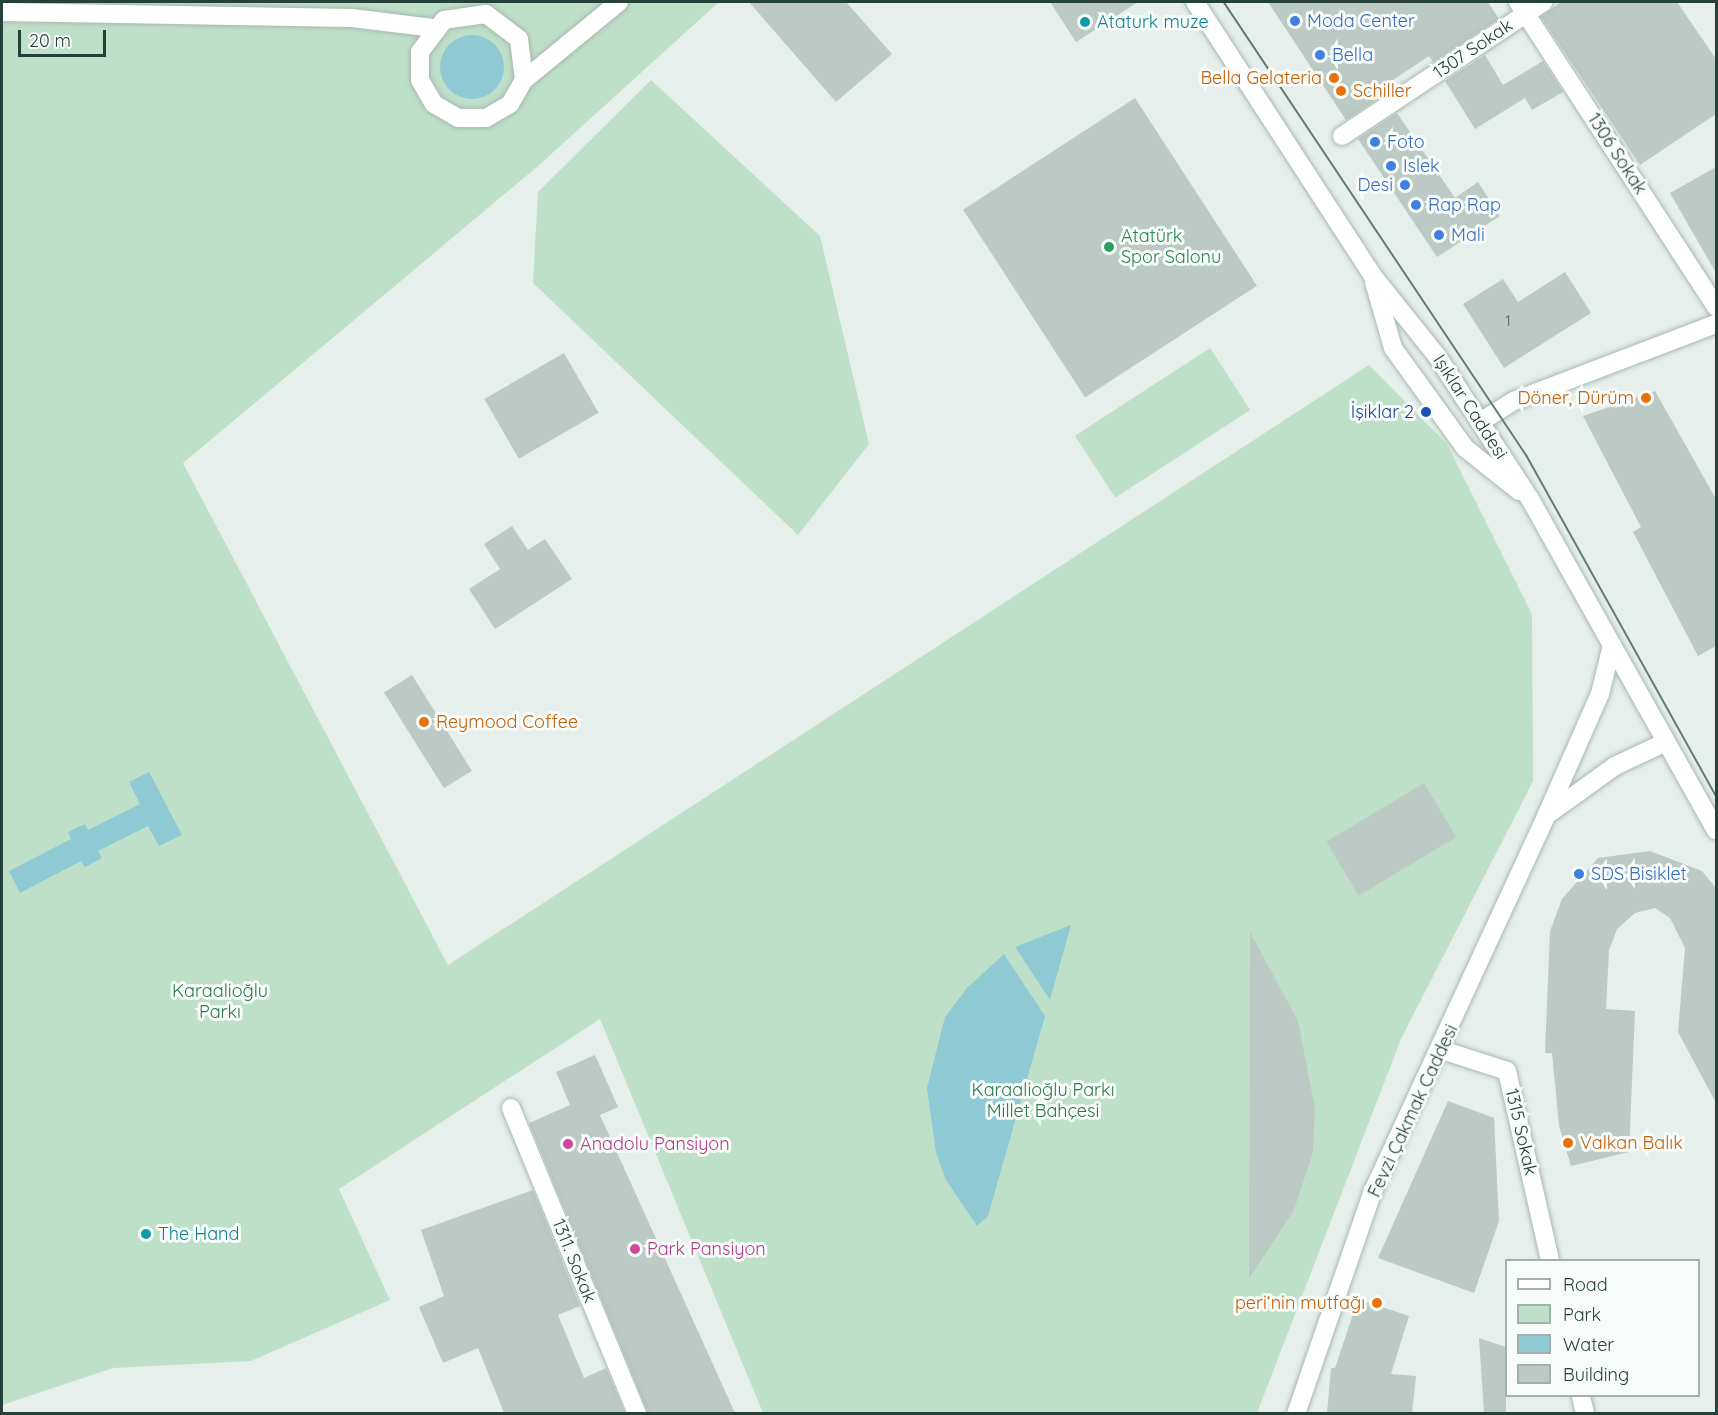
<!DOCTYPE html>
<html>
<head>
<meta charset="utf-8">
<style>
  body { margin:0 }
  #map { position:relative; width:1718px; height:1415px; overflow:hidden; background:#e6efeb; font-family:Quicksand,sans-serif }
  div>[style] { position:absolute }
  .green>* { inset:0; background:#bfe0c8; transform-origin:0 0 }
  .water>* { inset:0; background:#8ec9d4 }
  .round { border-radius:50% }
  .building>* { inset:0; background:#bbcac4; transform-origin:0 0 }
  .roads { filter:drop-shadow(0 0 2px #a8b8b2) drop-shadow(0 0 2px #a8b8b2) }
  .minor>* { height:18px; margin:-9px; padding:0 9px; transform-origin:9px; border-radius:9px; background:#fff }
  .tertiary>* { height:18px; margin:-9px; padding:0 9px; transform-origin:9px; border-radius:9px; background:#fff }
  .tram>* { height:1.5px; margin:-0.75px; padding:0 0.75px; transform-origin:0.75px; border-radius:0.75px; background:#5f7d75 }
  .dots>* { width:16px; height:16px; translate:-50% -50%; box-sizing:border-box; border:3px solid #f7fbf9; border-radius:50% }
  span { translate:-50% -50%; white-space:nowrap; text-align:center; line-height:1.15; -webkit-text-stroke:6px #f7fbf9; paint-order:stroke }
  .number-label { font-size:15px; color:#4a645c }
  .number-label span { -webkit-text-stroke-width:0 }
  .shop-label { font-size:18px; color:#366cbe }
  .left { translate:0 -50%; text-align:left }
  .right { translate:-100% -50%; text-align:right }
  .culture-label { font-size:18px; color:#0d838f }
  .street-label { font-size:18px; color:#24423a }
  .food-label { font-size:18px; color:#c56008 }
  .leisure-label { font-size:18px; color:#27864d }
  .transit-label { font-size:18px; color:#164399 }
  .park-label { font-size:18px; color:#2d7a4b }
  .hotel-label { font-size:18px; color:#b23c85 }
  .frame { position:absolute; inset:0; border:3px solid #24423a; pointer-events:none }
  .legend { position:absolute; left:1505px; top:1259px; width:195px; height:138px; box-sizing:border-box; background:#f7fbf9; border:2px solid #a3b1ad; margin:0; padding:8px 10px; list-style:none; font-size:18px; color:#24423a }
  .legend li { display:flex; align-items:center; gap:12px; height:30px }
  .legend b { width:30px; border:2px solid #a3b1ad }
  .scale { position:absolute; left:18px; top:30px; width:88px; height:27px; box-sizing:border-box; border:3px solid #24423a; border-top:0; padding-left:8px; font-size:18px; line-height:21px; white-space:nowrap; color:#24423a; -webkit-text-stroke:4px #f7fbf9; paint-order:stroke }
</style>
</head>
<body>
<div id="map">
  <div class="green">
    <i style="clip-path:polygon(2px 2px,719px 2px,537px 167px,183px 463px,448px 965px,1369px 365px,1447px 444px,1532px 614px,1533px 781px,1401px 1039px,1257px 1413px,763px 1413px,600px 1019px,339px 1189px,390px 1300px,251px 1361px,113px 1368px,2px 1405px)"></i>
    <i style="clip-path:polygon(651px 80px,820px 236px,869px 444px,798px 535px,533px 283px,538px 192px)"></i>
    <i style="left:1210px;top:348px;width:74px;height:161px;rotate:57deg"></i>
  </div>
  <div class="water">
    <i class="round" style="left:440px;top:35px;width:64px;height:64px"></i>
    <i style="clip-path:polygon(149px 772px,182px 835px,159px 846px,148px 826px,98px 851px,102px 858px,85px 867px,81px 861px,20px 893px,9px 871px,71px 839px,68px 832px,85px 824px,88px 830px,140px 804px,129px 782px)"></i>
    <i style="clip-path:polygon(1071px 925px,1050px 1000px,1015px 947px)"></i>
    <i style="clip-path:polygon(1004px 954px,1045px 1016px,988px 1216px,977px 1226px,946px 1180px,936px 1153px,927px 1088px,945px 1017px,967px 988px)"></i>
  </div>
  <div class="building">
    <i style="clip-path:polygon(749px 2px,846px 2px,892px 54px,836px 102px)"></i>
    <i style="clip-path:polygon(1050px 2px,1138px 2px,1076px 42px)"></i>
    <i style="clip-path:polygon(1268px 2px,1488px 2px,1499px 19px,1433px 62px,1429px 56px,1381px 88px,1385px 94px,1346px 120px)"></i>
    <i style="clip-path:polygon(1561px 2px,1677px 2px,1716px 59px,1716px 114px,1640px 165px,1541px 17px)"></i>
    <i style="clip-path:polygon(1485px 55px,1503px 85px,1543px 61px,1563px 92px,1532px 110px,1525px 98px,1475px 129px,1445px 81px)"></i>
    <i style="left:1135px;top:98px;width:224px;height:205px;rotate:57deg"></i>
    <i style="clip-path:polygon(1397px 113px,1455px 198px,1478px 182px,1500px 216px,1437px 257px,1358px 139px)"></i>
    <i style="clip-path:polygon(1716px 167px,1716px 273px,1670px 193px)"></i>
    <i style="clip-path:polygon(1565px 272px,1591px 313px,1504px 368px,1463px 304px,1503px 279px,1518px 302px)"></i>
    <i style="left:564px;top:353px;width:69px;height:92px;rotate:60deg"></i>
    <i style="clip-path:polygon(1655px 391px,1716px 499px,1716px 646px,1698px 656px,1633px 532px,1641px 527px,1583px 416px)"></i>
    <i style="clip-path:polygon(512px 526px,528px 550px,545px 539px,572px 579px,495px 629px,469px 589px,500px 569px,484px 544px)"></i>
    <i style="left:412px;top:675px;width:113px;height:33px;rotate:58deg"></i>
    <i style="left:1424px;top:783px;width:63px;height:114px;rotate:59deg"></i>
    <i style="clip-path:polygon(1650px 851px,1702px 871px,1716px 888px,1716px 1103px,1678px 1032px,1685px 948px,1670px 918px,1655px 908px,1635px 913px,1617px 929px,1609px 950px,1606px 1009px,1635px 1011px,1629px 1152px,1571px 1166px,1559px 1126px,1552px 1053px,1545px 1053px,1550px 931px,1562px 899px,1598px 858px)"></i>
    <i style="clip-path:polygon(1250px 932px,1298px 1021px,1315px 1108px,1313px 1152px,1294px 1210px,1249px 1279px)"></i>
    <i style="clip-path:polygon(595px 1055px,618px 1107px,600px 1115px,735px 1413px,648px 1413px,529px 1123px,570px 1105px,556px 1072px)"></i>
    <i style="clip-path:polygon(1448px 1101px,1494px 1118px,1499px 1221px,1474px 1293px,1378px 1258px)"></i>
    <i style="clip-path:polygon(533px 1190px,580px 1306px,558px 1315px,584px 1378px,606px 1368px,625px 1413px,504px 1413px,478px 1348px,443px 1363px,419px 1307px,444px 1296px,421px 1230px)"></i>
    <i style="clip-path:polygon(1358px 1299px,1409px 1316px,1391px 1374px,1416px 1376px,1412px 1413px,1327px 1413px,1331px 1368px,1335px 1368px)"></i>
    <i style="clip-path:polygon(1479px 1338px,1506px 1347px,1506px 1413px,1484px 1413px)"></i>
  </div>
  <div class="roads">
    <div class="minor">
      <i style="left:1518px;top:2px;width:364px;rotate:57deg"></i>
      <i style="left:2px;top:12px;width:350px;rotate:1deg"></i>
      <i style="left:352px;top:18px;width:83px;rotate:7deg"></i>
      <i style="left:524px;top:80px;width:41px;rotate:-97deg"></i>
      <i style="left:519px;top:39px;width:41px;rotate:-142.9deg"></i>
      <i style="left:486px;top:14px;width:42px;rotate:171.9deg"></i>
      <i style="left:444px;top:20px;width:40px;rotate:127deg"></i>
      <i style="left:420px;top:52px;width:28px;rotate:90deg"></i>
      <i style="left:420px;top:80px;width:28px;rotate:60deg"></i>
      <i style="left:434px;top:104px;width:28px;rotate:30deg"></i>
      <i style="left:458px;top:118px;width:28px"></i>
      <i style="left:486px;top:118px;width:28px;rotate:-30deg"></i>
      <i style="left:510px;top:104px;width:28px;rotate:-60deg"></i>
      <i style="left:524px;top:80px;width:123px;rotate:-39.4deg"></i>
      <i style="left:1342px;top:136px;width:242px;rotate:-33.6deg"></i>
      <i style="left:1547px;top:814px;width:131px;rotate:-66.2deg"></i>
      <i style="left:1600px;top:694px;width:50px;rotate:-76.2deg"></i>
      <i style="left:1442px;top:1050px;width:68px;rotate:17.9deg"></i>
      <i style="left:1507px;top:1071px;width:194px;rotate:77.2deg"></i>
      <i style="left:511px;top:1108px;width:331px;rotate:67.6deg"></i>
      <i style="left:1581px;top:1396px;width:18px;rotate:77deg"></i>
      <i style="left:1296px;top:1414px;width:236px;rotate:-71deg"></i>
      <i style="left:1373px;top:1191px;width:414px;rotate:-65.2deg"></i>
      <i style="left:1547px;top:815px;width:84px;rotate:-35.8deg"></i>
      <i style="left:1615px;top:766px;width:56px;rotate:-25.2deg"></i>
    </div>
    <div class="tertiary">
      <i style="left:1195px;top:2px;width:325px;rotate:57deg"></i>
      <i style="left:1372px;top:275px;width:104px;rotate:51.3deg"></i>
      <i style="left:1437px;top:356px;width:171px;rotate:57deg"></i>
      <i style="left:1530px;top:499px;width:380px;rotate:60.7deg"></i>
      <i style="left:1374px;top:282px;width:69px;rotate:73.9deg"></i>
      <i style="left:1393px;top:348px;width:123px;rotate:54.2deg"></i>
      <i style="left:1465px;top:448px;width:69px;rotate:38.5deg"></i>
      <i style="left:1480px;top:422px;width:40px;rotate:-32deg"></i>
      <i style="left:1514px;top:401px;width:216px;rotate:-20.9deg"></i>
    </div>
  </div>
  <div class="tram">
    <i style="left:1224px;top:2px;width:546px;rotate:56.28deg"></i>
    <i style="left:1527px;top:456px;width:389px;rotate:60.9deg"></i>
  </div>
  <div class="dots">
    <i style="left:1295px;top:21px;background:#3f7fe0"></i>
    <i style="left:1085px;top:22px;background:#0f9aa8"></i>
    <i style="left:1320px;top:55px;background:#3f7fe0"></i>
    <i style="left:1334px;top:78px;background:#e8710a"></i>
    <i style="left:1341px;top:91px;background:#e8710a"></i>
    <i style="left:1375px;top:142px;background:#3f7fe0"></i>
    <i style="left:1391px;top:166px;background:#3f7fe0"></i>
    <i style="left:1405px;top:185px;background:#3f7fe0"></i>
    <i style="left:1416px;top:205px;background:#3f7fe0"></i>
    <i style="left:1439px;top:235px;background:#3f7fe0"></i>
    <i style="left:1109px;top:247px;background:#2e9e5b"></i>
    <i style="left:1646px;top:398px;background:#e8710a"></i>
    <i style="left:1426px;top:412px;background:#1a4fb4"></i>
    <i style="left:424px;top:722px;background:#e8710a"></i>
    <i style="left:1579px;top:874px;background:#3f7fe0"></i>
    <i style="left:1568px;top:1143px;background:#e8710a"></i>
    <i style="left:568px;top:1144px;background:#d1479c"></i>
    <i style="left:146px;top:1234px;background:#0f9aa8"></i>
    <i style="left:635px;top:1249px;background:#d1479c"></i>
    <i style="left:1377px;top:1303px;background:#e8710a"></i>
  </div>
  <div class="number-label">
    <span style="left:1508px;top:321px">1</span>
  </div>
  <div class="shop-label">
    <span class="left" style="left:1307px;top:21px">Moda Center</span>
    <span class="left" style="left:1332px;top:55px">Bella</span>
    <span class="left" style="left:1387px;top:142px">Foto</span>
    <span class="left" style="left:1403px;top:166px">Islek</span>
    <span class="right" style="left:1393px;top:185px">Desi</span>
    <span class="left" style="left:1428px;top:205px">Rap Rap</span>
    <span class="left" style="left:1451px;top:235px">Mali</span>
    <span class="left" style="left:1591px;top:874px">SDS Bisiklet</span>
  </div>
  <div class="culture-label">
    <span class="left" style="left:1097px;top:22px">Ataturk muze</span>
    <span class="left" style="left:158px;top:1234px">The Hand</span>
  </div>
  <div class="street-label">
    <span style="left:1473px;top:49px;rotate:-34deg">1307 Sokak</span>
    <span style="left:1617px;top:154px;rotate:57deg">1306 Sokak</span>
    <span style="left:1470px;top:407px;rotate:57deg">Işıklar Caddesi</span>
    <span style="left:1413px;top:1111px;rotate:-65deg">Fevzi Çakmak Caddesi</span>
    <span style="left:1521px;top:1132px;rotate:77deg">1315 Sokak</span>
    <span style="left:574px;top:1261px;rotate:68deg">1311. Sokak</span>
  </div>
  <div class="food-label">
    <span class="right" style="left:1322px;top:78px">Bella Gelateria</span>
    <span class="left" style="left:1353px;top:91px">Schiller</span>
    <span class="right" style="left:1634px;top:398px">Döner, Dürüm</span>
    <span class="left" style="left:436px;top:722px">Reymood Coffee</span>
    <span class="left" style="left:1580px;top:1143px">Valkan Balık</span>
    <span class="right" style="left:1365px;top:1303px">peri‘nin mutfağı</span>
  </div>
  <div class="leisure-label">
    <span class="left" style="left:1121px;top:247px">Atatürk<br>Spor Salonu</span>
  </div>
  <div class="transit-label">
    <span class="right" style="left:1414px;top:412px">İşiklar 2</span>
  </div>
  <div class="park-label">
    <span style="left:220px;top:1002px">Karaalioğlu<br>Parkı</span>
    <span style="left:1043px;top:1101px">Karaalioğlu Parkı<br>Millet Bahçesi</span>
  </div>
  <div class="hotel-label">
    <span class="left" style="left:580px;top:1144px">Anadolu Pansiyon</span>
    <span class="left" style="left:647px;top:1249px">Park Pansiyon</span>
  </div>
  <div class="frame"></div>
  <ul class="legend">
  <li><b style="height:8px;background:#fff"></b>Road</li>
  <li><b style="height:16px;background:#bfe0c8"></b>Park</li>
  <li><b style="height:16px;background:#8ec9d4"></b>Water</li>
  <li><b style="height:16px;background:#bbcac4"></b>Building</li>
  </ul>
  <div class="scale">20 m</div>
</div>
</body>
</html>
